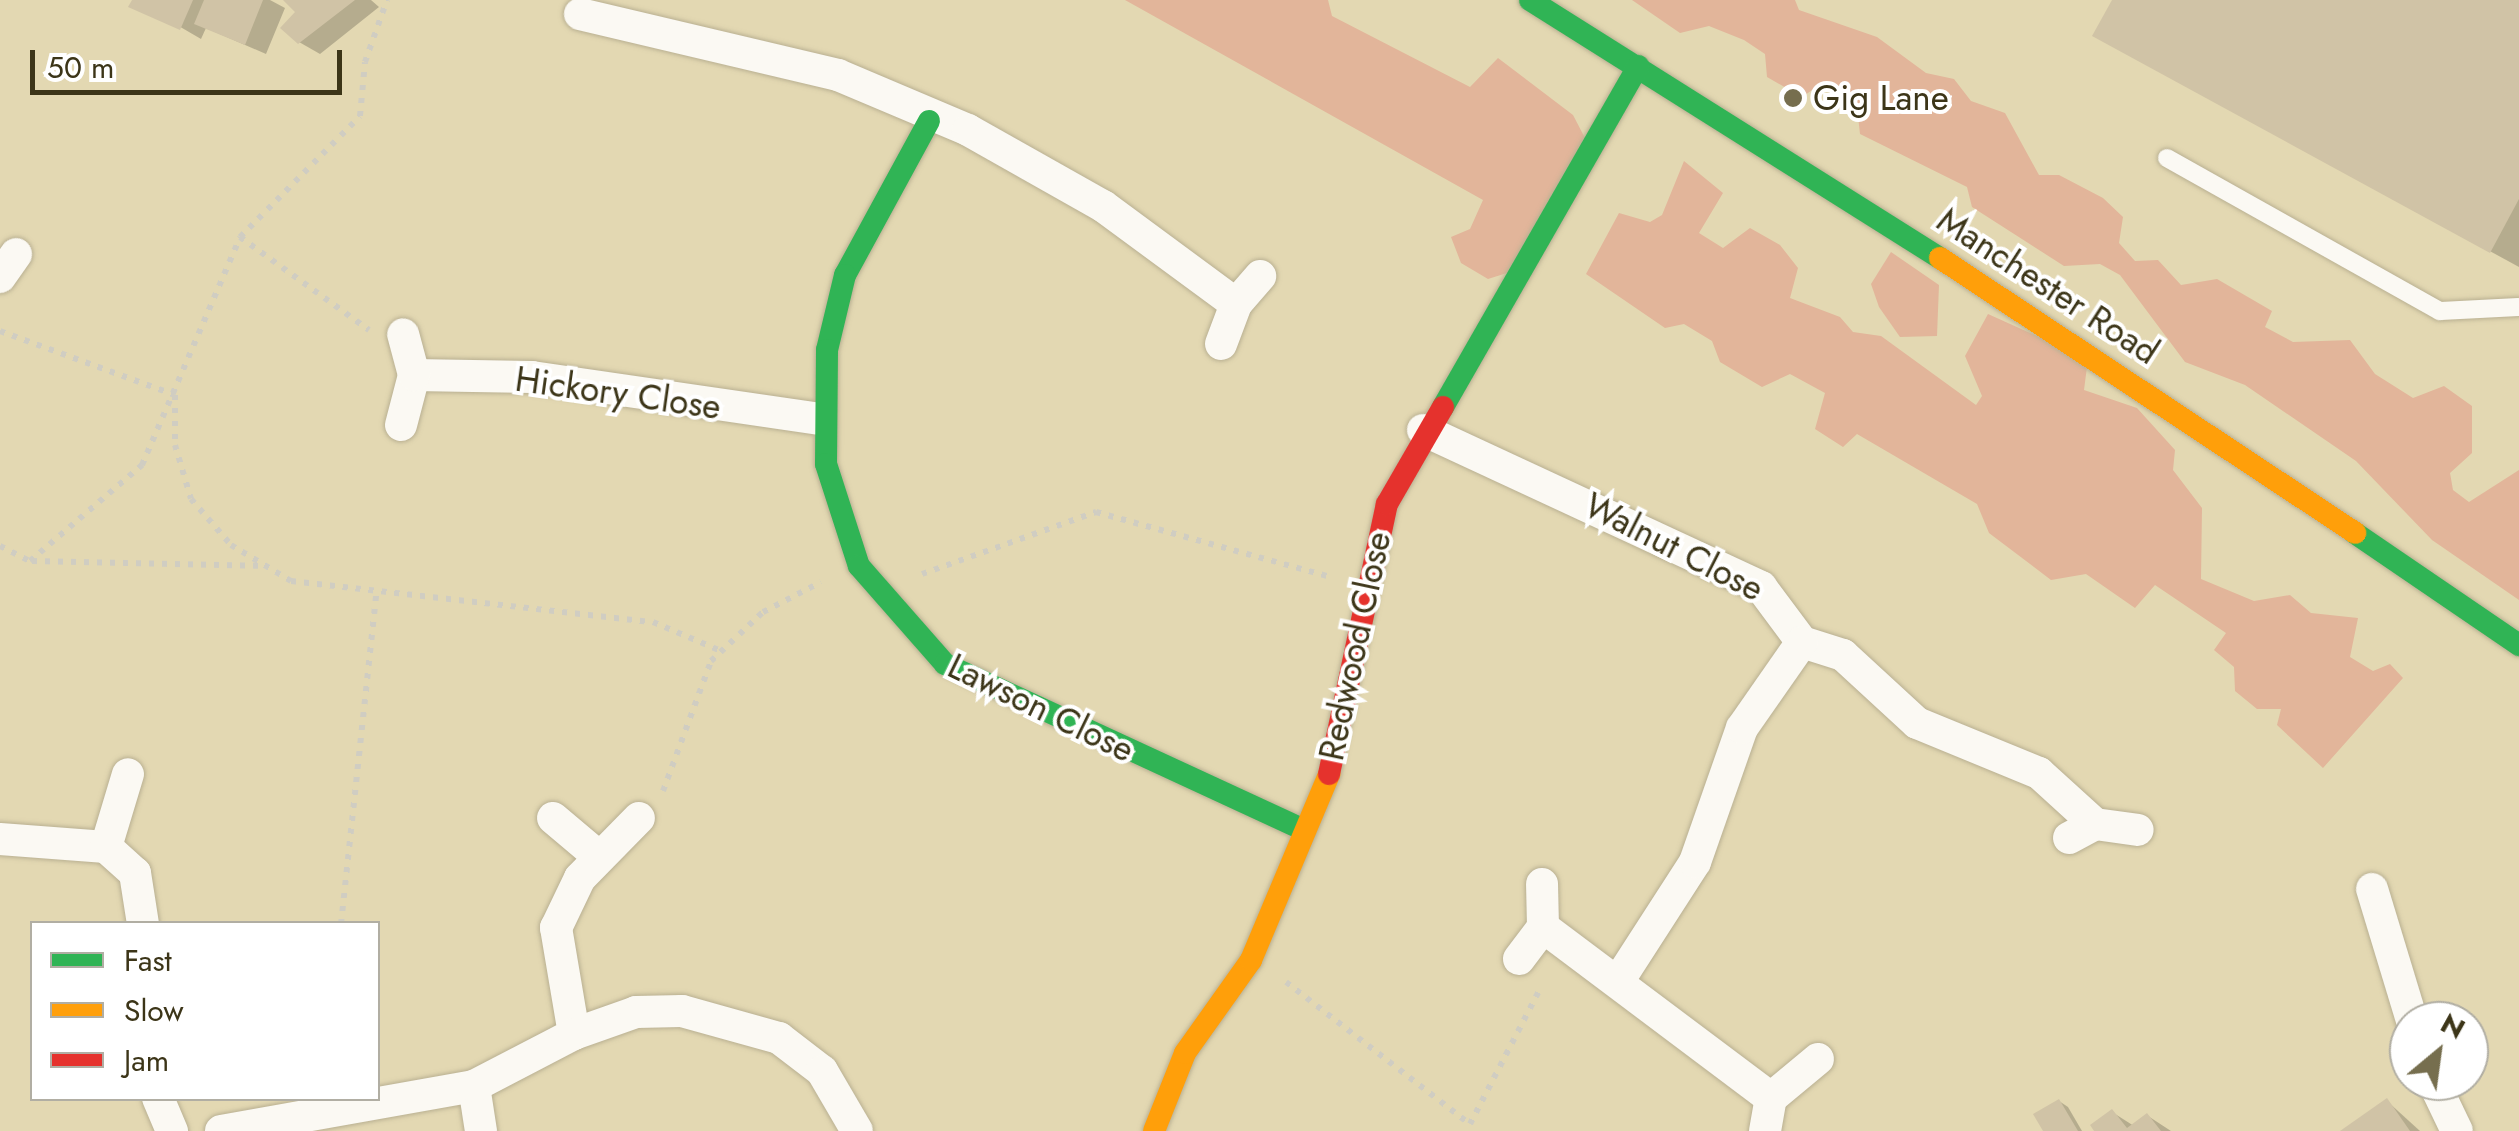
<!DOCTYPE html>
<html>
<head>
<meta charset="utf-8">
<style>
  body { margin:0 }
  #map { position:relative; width:2519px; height:1131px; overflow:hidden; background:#e3d8b2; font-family:Jost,sans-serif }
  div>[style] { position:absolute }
  .forest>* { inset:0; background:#e2b59a }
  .shadow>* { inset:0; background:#0003 }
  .building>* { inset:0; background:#d0c3a6 }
  .path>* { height:6px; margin-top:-3px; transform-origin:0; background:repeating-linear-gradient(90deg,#d0cdc2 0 5px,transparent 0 13px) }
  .roads { filter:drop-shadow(0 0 2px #b9b092) drop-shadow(0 0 2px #b9b092) }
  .lane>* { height:18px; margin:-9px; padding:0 9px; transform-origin:9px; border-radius:9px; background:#fbf9f3 }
  .street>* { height:32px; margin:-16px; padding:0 16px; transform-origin:16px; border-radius:16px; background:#fbf9f3 }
  .fast>* { height:22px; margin:-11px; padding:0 11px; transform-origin:11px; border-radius:11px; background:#30b455 }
  .slow>* { height:22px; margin:-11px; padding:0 11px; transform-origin:11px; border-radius:11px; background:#ff9f0a }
  .jam>* { height:22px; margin:-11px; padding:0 11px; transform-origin:11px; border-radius:11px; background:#e5322d }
  .dots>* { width:28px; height:28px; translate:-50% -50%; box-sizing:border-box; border:5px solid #fff; border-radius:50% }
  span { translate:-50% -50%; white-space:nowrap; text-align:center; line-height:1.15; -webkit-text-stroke:8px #fff; paint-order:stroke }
  .poi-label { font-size:35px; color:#3c3518 }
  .left { translate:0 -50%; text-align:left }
  .street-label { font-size:35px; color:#3c3518 }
  .legend { position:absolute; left:30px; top:921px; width:350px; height:180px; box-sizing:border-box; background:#fff; border:2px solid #b1aea3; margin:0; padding:12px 18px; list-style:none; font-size:30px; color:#3c3518 }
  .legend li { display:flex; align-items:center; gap:20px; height:50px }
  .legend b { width:50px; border:2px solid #b1aea3 }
  .north { position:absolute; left:2389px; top:1001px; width:100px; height:100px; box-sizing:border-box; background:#fff; border:2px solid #b1aea3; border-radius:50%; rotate:29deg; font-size:28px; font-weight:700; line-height:40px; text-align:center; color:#3c3518 }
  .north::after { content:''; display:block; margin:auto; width:35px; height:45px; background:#766e4e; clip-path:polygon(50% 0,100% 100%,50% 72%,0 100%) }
  .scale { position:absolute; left:30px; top:50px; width:312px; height:45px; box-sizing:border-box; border:5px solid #3c3518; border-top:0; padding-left:12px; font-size:30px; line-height:35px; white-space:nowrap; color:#3c3518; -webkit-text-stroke:8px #fff; paint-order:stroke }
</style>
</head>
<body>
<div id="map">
  <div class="forest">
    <i style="clip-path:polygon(1125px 0,1328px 0,1332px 16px,1470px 87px,1498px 58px,1573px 115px,1585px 138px,1507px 273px,1488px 279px,1461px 263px,1451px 237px,1470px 229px,1483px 200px)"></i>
    <i style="clip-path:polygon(1632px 0,1795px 0,1799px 10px,1877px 37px,1926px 73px,1954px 79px,1971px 101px,2005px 113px,2039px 175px,2059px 175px,2103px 198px,2123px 217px,2119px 243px,2135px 261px,2158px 260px,2181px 285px,2217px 279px,2272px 311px,2265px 327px,2293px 342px,2350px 340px,2375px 374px,2413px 398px,2444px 386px,2472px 406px,2472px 453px,2450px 473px,2453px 490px,2469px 502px,2519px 470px,2519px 600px,2432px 540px,2356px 461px,2245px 385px,2185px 362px,2120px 275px,2100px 264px,2064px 266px,1972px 207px,1967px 187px,1860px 134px,1857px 107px,1821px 84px,1802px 97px,1767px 77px,1765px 54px,1744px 40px,1709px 26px,1680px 33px)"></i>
    <i style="clip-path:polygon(1684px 161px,1723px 193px,1699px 233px,1723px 248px,1750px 228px,1780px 245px,1798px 268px,1790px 298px,1840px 317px,1853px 332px,1881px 336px,1976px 405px,1982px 396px,1965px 356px,1988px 314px,2088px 359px,2084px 390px,2137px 408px,2175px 450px,2173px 470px,2202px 508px,2201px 579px,2254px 601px,2290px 595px,2311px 613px,2358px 618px,2350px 657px,2373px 671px,2390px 664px,2403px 678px,2323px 768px,2277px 725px,2281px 709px,2257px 709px,2235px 691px,2234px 667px,2214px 650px,2226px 633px,2155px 585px,2135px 608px,2086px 574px,2051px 580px,1989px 533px,1977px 504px,1857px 434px,1843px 447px,1815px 429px,1825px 393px,1790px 374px,1762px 387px,1720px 362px,1712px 341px,1684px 324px,1665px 328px,1586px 274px,1619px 213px,1650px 222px,1662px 215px)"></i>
    <i style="clip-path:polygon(1891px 252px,1939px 285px,1937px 336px,1900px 337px,1879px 307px,1871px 284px)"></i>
  </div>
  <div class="shadow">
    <i style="clip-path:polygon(134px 0,270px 0,285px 8px,266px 54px,206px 28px,201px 39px)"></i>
    <i style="clip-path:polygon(286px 0,371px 0,379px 7px,320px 54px,299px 42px,299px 12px)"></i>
    <i style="clip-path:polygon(2115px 0,2519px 0,2519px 267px,2125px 52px)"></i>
    <i style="clip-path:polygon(2059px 1101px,2068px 1107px,2082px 1131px,2046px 1131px)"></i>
    <i style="clip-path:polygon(2387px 1101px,2420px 1131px,2344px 1131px)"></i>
    <i style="clip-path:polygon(2112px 1112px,2134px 1126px,2148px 1116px,2171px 1131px,2097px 1131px)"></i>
  </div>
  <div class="building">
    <i style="clip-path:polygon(132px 0,193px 0,180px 30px,128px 7px)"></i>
    <i style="clip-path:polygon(204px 0,263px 0,245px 45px,194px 24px)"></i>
    <i style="clip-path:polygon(283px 0,355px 0,298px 44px,280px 28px,295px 12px)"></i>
    <i style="clip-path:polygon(2112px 0,2519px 0,2519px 199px,2490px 253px,2092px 36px)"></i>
    <i style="clip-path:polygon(2387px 1098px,2410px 1131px,2340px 1131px)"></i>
    <i style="clip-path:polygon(2059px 1099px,2078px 1131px,2043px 1131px,2033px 1114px)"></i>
    <i style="clip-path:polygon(2112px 1109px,2127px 1128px,2147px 1113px,2161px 1131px,2094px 1131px,2090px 1125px)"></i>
  </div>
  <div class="path">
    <i style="left:240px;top:237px;width:159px;rotate:35.8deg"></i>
    <i style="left:0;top:331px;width:186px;rotate:20.1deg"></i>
    <i style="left:175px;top:395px;width:50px;rotate:90deg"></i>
    <i style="left:175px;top:445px;width:56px;rotate:73.5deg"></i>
    <i style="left:191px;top:499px;width:61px;rotate:49deg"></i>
    <i style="left:231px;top:545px;width:70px;rotate:31deg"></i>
    <i style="left:291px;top:581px;width:364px;rotate:6.5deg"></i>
    <i style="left:653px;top:622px;width:74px;rotate:23.1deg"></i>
    <i style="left:0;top:546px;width:34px;rotate:27deg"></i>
    <i style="left:30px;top:561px;width:148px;rotate:-40.6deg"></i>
    <i style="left:142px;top:465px;width:248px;rotate:-66.7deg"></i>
    <i style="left:240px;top:237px;width:170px;rotate:-45.2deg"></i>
    <i style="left:360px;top:116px;width:54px;rotate:-84.7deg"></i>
    <i style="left:365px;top:62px;width:66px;rotate:-70.5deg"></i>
    <i style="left:32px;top:561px;width:230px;rotate:1.2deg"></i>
    <i style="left:922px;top:574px;width:185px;rotate:-19.6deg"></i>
    <i style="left:1096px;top:512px;width:243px;rotate:15.5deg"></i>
    <i style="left:663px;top:791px;width:139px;rotate:-69.7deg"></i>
    <i style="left:711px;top:661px;width:71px;rotate:-43.3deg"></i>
    <i style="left:763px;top:612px;width:65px;rotate:-27.3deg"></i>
    <i style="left:341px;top:924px;width:332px;rotate:-83.9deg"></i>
    <i style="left:1286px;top:982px;width:232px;rotate:37.7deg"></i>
    <i style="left:1470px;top:1124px;width:150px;rotate:-62.6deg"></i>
  </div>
  <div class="roads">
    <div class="lane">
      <i style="left:2167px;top:158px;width:313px;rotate:29.3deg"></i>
      <i style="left:2440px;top:311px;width:79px;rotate:-2.9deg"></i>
    </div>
    <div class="street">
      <i style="left:580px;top:14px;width:265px;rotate:13.3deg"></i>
      <i style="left:838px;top:75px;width:141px;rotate:22.9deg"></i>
      <i style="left:968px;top:130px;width:155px;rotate:29.4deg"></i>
      <i style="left:1103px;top:206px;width:165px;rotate:36.4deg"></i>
      <i style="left:0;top:277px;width:28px;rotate:-55deg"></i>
      <i style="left:1221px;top:344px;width:43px;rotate:-69.4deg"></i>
      <i style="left:1236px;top:304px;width:37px;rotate:-49deg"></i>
      <i style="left:414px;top:375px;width:118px;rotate:1deg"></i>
      <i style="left:532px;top:377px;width:292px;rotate:8.3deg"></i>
      <i style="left:401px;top:425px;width:52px;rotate:-75.4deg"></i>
      <i style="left:414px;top:375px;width:42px;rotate:-105deg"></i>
      <i style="left:1423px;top:430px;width:373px;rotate:24.9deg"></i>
      <i style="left:1761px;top:587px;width:69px;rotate:53.3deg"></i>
      <i style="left:1802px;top:642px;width:43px;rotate:17.6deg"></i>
      <i style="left:1843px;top:655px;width:100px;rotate:42.6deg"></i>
      <i style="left:1917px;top:723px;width:132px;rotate:22.3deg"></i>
      <i style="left:2039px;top:773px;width:76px;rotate:42.3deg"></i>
      <i style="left:553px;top:818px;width:59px;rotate:40.2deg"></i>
      <i style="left:2069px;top:838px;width:30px;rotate:-28deg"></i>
      <i style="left:2095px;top:824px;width:43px;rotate:7.9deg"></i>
      <i style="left:0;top:839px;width:106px;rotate:4.3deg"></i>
      <i style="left:106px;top:847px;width:39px;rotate:42deg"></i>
      <i style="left:135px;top:873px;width:52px;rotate:81.1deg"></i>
      <i style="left:106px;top:847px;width:76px;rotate:-73.2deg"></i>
      <i style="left:2372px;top:889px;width:138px;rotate:73.1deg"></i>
      <i style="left:1543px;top:927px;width:285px;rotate:36.9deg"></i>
      <i style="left:1519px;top:959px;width:40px;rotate:-53deg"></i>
      <i style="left:1543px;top:927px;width:43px;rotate:-91.3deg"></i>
      <i style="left:1619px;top:980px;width:140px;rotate:-57.2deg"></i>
      <i style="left:1695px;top:862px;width:142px;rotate:-70.7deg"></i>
      <i style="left:1742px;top:728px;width:105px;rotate:-55.1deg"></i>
      <i style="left:574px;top:1034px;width:108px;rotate:-99.6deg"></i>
      <i style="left:556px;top:928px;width:55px;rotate:-64.4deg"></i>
      <i style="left:580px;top:878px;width:84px;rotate:-45.5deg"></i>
      <i style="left:2433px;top:1081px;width:55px;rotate:64.4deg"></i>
      <i style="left:474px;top:1086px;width:46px;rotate:81.2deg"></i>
      <i style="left:158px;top:1098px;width:36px;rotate:67deg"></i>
      <i style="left:221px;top:1131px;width:257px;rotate:-10.1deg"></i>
      <i style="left:474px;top:1086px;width:113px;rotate:-27.5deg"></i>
      <i style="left:574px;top:1034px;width:66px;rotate:-19.5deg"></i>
      <i style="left:636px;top:1012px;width:46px;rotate:-1.2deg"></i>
      <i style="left:682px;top:1011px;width:101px;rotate:15.6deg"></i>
      <i style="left:779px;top:1038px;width:54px;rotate:37.5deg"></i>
      <i style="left:822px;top:1071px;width:69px;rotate:59.7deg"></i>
      <i style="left:1765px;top:1131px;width:34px;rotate:-80deg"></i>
      <i style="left:1771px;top:1098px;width:61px;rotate:-39.7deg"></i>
    </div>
    <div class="fast">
      <i style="left:1530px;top:0;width:484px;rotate:32.2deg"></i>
      <i style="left:929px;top:121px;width:175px;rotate:118.6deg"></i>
      <i style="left:845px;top:275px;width:77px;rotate:103.5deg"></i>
      <i style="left:827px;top:350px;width:114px;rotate:90.5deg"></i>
      <i style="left:826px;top:464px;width:107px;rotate:72.1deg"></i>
      <i style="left:859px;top:566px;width:130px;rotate:48.7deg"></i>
      <i style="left:945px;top:664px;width:396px;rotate:24.8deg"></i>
      <i style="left:1443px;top:407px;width:393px;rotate:-60.2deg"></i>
      <i style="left:2355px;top:533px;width:199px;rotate:34.3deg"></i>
    </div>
    <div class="slow">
      <i style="left:1940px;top:258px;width:498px;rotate:33.5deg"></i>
      <i style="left:1154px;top:1131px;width:84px;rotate:-68.3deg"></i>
      <i style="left:1185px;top:1053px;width:114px;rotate:-54.6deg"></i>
      <i style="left:1251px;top:960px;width:202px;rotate:-67.2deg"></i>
    </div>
    <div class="jam">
      <i style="left:1329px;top:774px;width:276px;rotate:-77.9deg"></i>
      <i style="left:1387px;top:504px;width:112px;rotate:-60deg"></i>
    </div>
  </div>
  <div class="dots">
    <i style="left:1793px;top:98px;background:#766e4e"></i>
  </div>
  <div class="poi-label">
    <span class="left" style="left:1813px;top:98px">Gig Lane</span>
  </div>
  <div class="street-label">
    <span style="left:2048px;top:286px;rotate:33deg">Manchester Road</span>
    <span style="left:618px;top:393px;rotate:8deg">Hickory Close</span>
    <span style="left:1674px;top:547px;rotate:27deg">Walnut Close</span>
    <span style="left:1355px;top:646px;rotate:-78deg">Redwood Close</span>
    <span style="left:1041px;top:708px;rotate:26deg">Lawson Close</span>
  </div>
  <ul class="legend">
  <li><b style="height:12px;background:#30b455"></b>Fast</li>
  <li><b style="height:12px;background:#ff9f0a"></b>Slow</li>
  <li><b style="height:12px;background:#e5322d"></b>Jam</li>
  </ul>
  <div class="north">N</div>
  <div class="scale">50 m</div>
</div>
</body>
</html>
